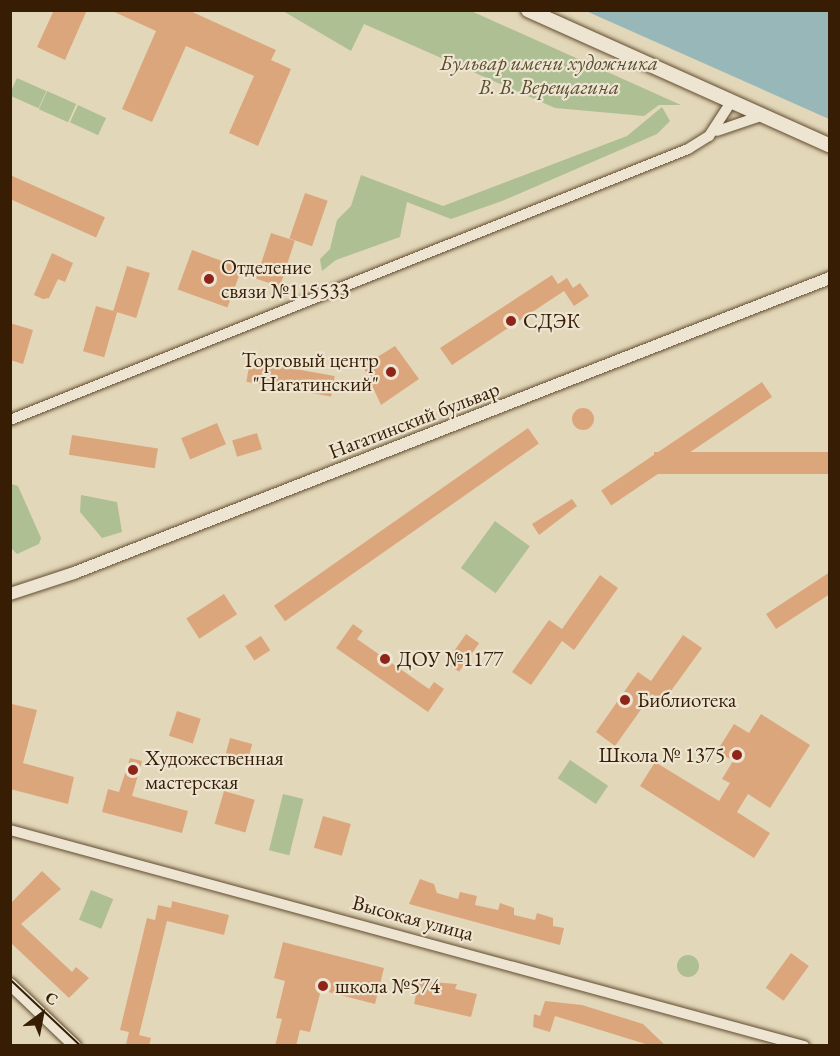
<!DOCTYPE html>
<html>
<head>
<meta charset="utf-8">
<style>
  body { margin:0 }
  #map { position:relative; width:840px; height:1056px; overflow:hidden; background:#e3d7b9; font-family:"EB Garamond",serif }
  div>[style] { position:absolute }
  .green>* { inset:0; background:#aebf94; transform-origin:0 0 }
  .round { border-radius:50% }
  .water>* { inset:0; background:#98b7b8 }
  .building>* { inset:0; background:#dca67d; transform-origin:0 0 }
  .roads { filter:drop-shadow(0 0 2px #614c30) drop-shadow(0 0 2px #614c30) }
  .minor>* { height:10px; margin:-5px; padding:0 5px; transform-origin:5px; border-radius:5px; background:#ede5d2 }
  .tertiary>* { height:12px; margin:-6px; padding:0 6px; transform-origin:6px; border-radius:6px; background:#ede5d2 }
  .secondary>* { height:14px; margin:-7px; padding:0 7px; transform-origin:7px; border-radius:7px; background:#ede5d2 }
  .tram>* { height:1.5px; margin:-0.75px; padding:0 0.75px; transform-origin:0.75px; border-radius:0.75px; background:#361d03 }
  .dots>* { width:16px; height:16px; translate:-50% -50%; box-sizing:border-box; border:3px solid #ede5d2; border-radius:50% }
  span { translate:-50% -50%; white-space:nowrap; text-align:center; line-height:1.15; -webkit-text-stroke:4.5px #ede5d2; paint-order:stroke }
  .park-label { font-size:21px; color:#5a4e2e; font-style:italic }
  .poi-label { font-size:21px; color:#361d03 }
  .left { translate:0 -50%; text-align:left }
  .right { translate:-100% -50%; text-align:right }
  .street-label { font-size:21px; color:#361d03 }
  .frame { position:absolute; inset:0; border:12px solid #361d03; pointer-events:none }
  .north { position:absolute; left:12px; top:984px; width:60px; height:60px; -webkit-text-stroke:4px #ede5d2; paint-order:stroke; rotate:32deg; font-size:16px; font-weight:700; line-height:24px; text-align:center; color:#361d03 }
  .north::after { content:''; display:block; margin:auto; width:21px; height:27px; background:#361d03; clip-path:polygon(50% 0,100% 100%,50% 72%,0 100%) }
</style>
</head>
<body>
<div id="map">
  <div class="green">
    <i style="clip-path:polygon(283px 11px,471px 11px,681px 105px,659px 105px,644px 116px,555px 108px,364px 24px,351px 51px)"></i>
    <i style="left:17px;top:78px;width:32px;height:19px;rotate:24deg"></i>
    <i style="left:47px;top:91px;width:32px;height:20px;rotate:24deg"></i>
    <i style="left:78px;top:105px;width:31px;height:19px;rotate:25deg"></i>
    <i style="clip-path:polygon(662px 107px,670px 121px,657px 134px,502px 201px,451px 219px,407px 202px,400px 237px,336px 260px,322px 271px,320px 259px,330px 249px,337px 220px,351px 206px,361px 175px,443px 206px,627px 136px)"></i>
    <i style="clip-path:polygon(11px 484px,18px 486px,41px 538px,39px 544px,17px 554px,11px 548px)"></i>
    <i style="clip-path:polygon(81px 495px,117px 502px,122px 532px,102px 538px,80px 512px)"></i>
    <i style="left:495px;top:521px;width:43px;height:58px;rotate:36deg"></i>
    <i style="left:570px;top:760px;width:46px;height:22px;rotate:34deg"></i>
    <i style="left:283px;top:794px;width:21px;height:58px;rotate:14deg"></i>
    <i style="left:91px;top:890px;width:24px;height:32px;rotate:22deg"></i>
    <i class="round" style="left:677px;top:955px;width:22px;height:22px"></i>
  </div>
  <div class="water">
    <i style="clip-path:polygon(586px 11px,829px 11px,829px 119px)"></i>
  </div>
  <div class="building">
    <i style="clip-path:polygon(54px 10px,87px 10px,65px 60px,37px 47px)"></i>
    <i style="clip-path:polygon(110px 10px,188px 10px,276px 50px,271px 60px,291px 69px,258px 146px,229px 133px,254px 76px,186px 46px,152px 122px,122px 109px,156px 31px)"></i>
    <i style="left:10px;top:175px;width:104px;height:22px;rotate:24deg"></i>
    <i style="left:305px;top:193px;width:24px;height:48px;rotate:19deg"></i>
    <i style="left:271px;top:233px;width:25px;height:48px;rotate:18deg"></i>
    <i style="left:192px;top:250px;width:53px;height:42px;rotate:20deg"></i>
    <i style="clip-path:polygon(52px 253px,73px 263px,65px 282px,58px 279px,49px 298px,43px 299px,34px 295px)"></i>
    <i style="left:127px;top:266px;width:24px;height:47px;rotate:17deg"></i>
    <i style="clip-path:polygon(552px 275px,558px 284px,567px 278px,573px 288px,580px 283px,589px 296px,574px 306px,564px 291px,452px 365px,440px 348px)"></i>
    <i style="left:96px;top:306px;width:22px;height:47px;rotate:16deg"></i>
    <i style="clip-path:polygon(10px 323px,33px 330px,23px 364px,10px 360px)"></i>
    <i style="clip-path:polygon(395px 346px,419px 379px,381px 405px,363px 366px)"></i>
    <i style="left:250px;top:361px;width:86px;height:21px;rotate:10deg"></i>
    <i style="left:762px;top:382px;width:18px;height:194px;rotate:56deg"></i>
    <i class="round" style="left:572px;top:408px;width:22px;height:22px"></i>
    <i style="left:217px;top:423px;width:23px;height:39px;rotate:67deg"></i>
    <i style="left:528px;top:428px;width:19px;height:310px;rotate:55deg"></i>
    <i style="left:257px;top:433px;width:17px;height:26px;rotate:73deg"></i>
    <i style="left:72px;top:435px;width:87px;height:20px;rotate:9deg"></i>
    <i style="left:830px;top:452px;width:22px;height:176px;rotate:90deg"></i>
    <i style="clip-path:polygon(572px 499px,577px 506px,539px 535px,532px 524px)"></i>
    <i style="clip-path:polygon(830px 572px,830px 594px,776px 629px,766px 614px)"></i>
    <i style="clip-path:polygon(600px 575px,618px 588px,574px 650px,562px 641px,531px 685px,512px 672px,549px 620px,562px 629px)"></i>
    <i style="left:224px;top:594px;width:24px;height:45px;rotate:57deg"></i>
    <i style="clip-path:polygon(353px 624px,363px 631px,357px 639px,429px 689px,434px 682px,444px 689px,428px 712px,336px 648px)"></i>
    <i style="left:466px;top:634px;width:16px;height:35px;rotate:35deg"></i>
    <i style="clip-path:polygon(683px 635px,702px 648px,663px 702px,652px 694px,615px 746px,596px 732px,638px 672px,651px 681px)"></i>
    <i style="left:261px;top:636px;width:17px;height:19px;rotate:57deg"></i>
    <i style="clip-path:polygon(12px 704px,37px 710px,23px 763px,74px 777px,68px 804px,10px 789px)"></i>
    <i style="left:177px;top:711px;width:25px;height:26px;rotate:18deg"></i>
    <i style="clip-path:polygon(761px 714px,810px 745px,770px 808px,748px 794px,737px 812px,770px 833px,754px 858px,640px 786px,655px 762px,719px 801px,730px 783px,722px 779px,733px 761px,717px 751px,734px 724px,749px 733px)"></i>
    <i style="left:230px;top:738px;width:23px;height:23px;rotate:15deg"></i>
    <i style="clip-path:polygon(130px 758px,142px 761px,132px 796px,188px 811px,182px 833px,102px 812px,108px 789px,119px 792px)"></i>
    <i style="left:224px;top:791px;width:32px;height:34px;rotate:16deg"></i>
    <i style="left:323px;top:816px;width:29px;height:33px;rotate:16deg"></i>
    <i style="clip-path:polygon(42px 871px,61px 889px,21px 924px,72px 972px,76px 967px,89px 978px,69px 998px,10px 942px,10px 904px)"></i>
    <i style="clip-path:polygon(420px 879px,434px 884px,437px 893px,458px 899px,460px 892px,477px 896px,475px 905px,498px 910px,500px 903px,514px 908px,514px 915px,535px 920px,537px 913px,553px 918px,553px 926px,564px 928px,560px 945px,409px 904px)"></i>
    <i style="clip-path:polygon(172px 901px,229px 915px,224px 935px,167px 921px,139px 1035px,151px 1038px,149px 1046px,126px 1044px,129px 1032px,120px 1030px,147px 918px,155px 920px,158px 905px,171px 908px)"></i>
    <i style="clip-path:polygon(283px 942px,384px 968px,375px 1004px,321px 990px,310px 1032px,300px 1030px,296px 1046px,275px 1046px,282px 1019px,276px 1018px,285px 981px,274px 978px)"></i>
    <i style="left:791px;top:953px;width:22px;height:43px;rotate:36deg"></i>
    <i style="clip-path:polygon(419px 981px,457px 984px,455px 989px,477px 994px,471px 1017px,414px 1004px)"></i>
    <i style="clip-path:polygon(545px 1001px,582px 1005px,643px 1024px,666px 1046px,652px 1046px,555px 1016px,550px 1032px,533px 1027px,534px 1014px,540px 1016px)"></i>
  </div>
  <div class="roads">
    <div class="minor">
      <i style="left:717px;top:131px;width:46px;rotate:-18.8deg"></i>
      <i style="left:10px;top:420px;width:730px;rotate:-21.79deg"></i>
      <i style="left:688px;top:149px;width:25px;rotate:-32deg"></i>
      <i style="left:709px;top:136px;width:40px;rotate:-57.1deg"></i>
      <i style="left:10px;top:830px;width:823px;rotate:15.22deg"></i>
    </div>
    <div class="tertiary">
      <i style="left:10px;top:594px;width:67px;rotate:-18.2deg"></i>
      <i style="left:74px;top:573px;width:812px;rotate:-21.32deg"></i>
      <i style="left:10px;top:984px;width:90px;rotate:43.6deg"></i>
    </div>
    <div class="secondary">
      <i style="left:528px;top:10px;width:331px;rotate:24.2deg"></i>
    </div>
  </div>
  <div class="tram">
    <i style="left:10px;top:979px;width:98px;rotate:43.3deg"></i>
  </div>
  <div class="dots">
    <i style="left:209px;top:279px;background:#8f2418"></i>
    <i style="left:511px;top:321px;background:#8f2418"></i>
    <i style="left:391px;top:372px;background:#8f2418"></i>
    <i style="left:385px;top:659px;background:#8f2418"></i>
    <i style="left:625px;top:700px;background:#8f2418"></i>
    <i style="left:737px;top:755px;background:#8f2418"></i>
    <i style="left:133px;top:770px;background:#8f2418"></i>
    <i style="left:323px;top:986px;background:#8f2418"></i>
  </div>
  <div class="park-label">
    <span style="left:549px;top:75px">Бульвар имени художника<br>В. В. Верещагина</span>
  </div>
  <div class="poi-label">
    <span class="left" style="left:221px;top:279px">Отделение<br>связи №115533</span>
    <span class="left" style="left:523px;top:321px">СДЭК</span>
    <span class="right" style="left:379px;top:372px">Торговый центр<br>"Нагатинский"</span>
    <span class="left" style="left:397px;top:659px">ДОУ №1177</span>
    <span class="left" style="left:637px;top:700px">Библиотека</span>
    <span class="right" style="left:725px;top:755px">Школа № 1375</span>
    <span class="left" style="left:145px;top:770px">Художественная<br>мастерская</span>
    <span class="left" style="left:335px;top:986px">школа №574</span>
  </div>
  <div class="street-label">
    <span style="left:414px;top:420px;rotate:-21deg">Нагатинский бульвар</span>
    <span style="left:413px;top:918px;rotate:15deg">Высокая улица</span>
  </div>
  <div class="frame"></div>
  <div class="north">С</div>
</div>
</body>
</html>
